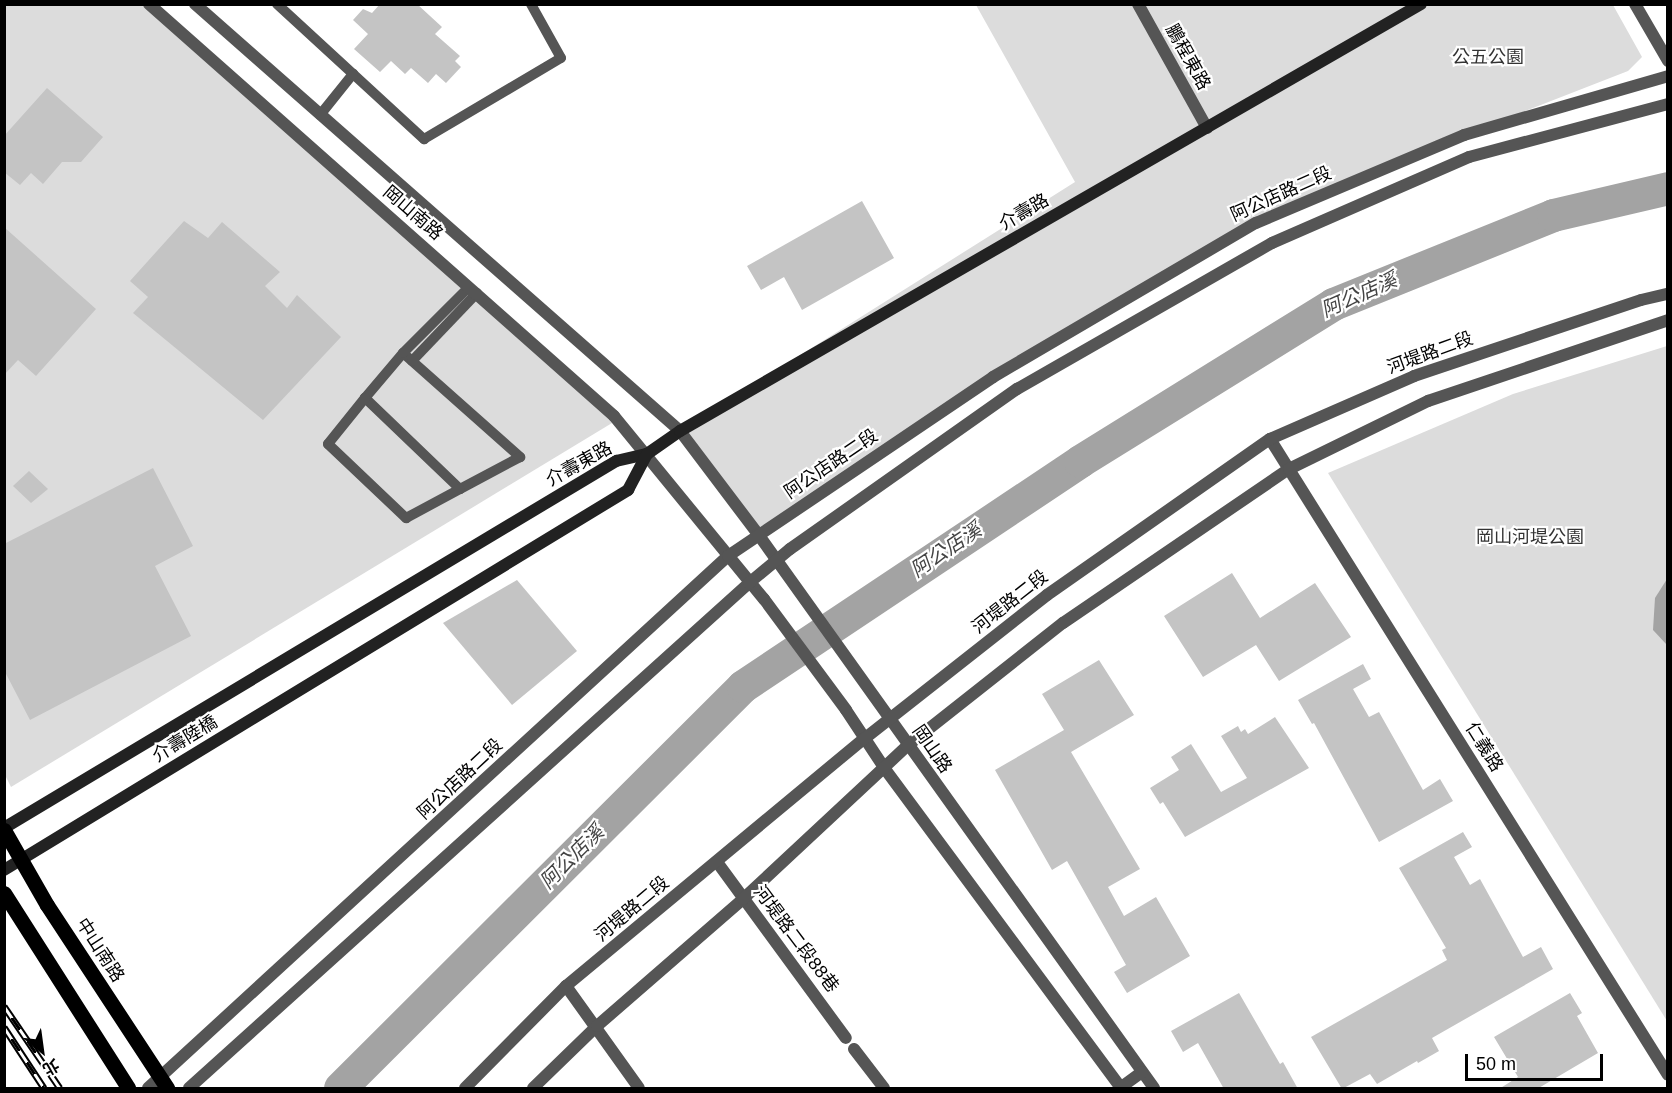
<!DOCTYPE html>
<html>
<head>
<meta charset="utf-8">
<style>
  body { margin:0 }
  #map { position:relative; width:1672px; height:1093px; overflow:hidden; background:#fff; font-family:Helvetica,"Noto Sans TC",sans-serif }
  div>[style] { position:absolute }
  .green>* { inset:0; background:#dcdcdc }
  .water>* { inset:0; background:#a3a3a3 }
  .river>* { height:33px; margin:-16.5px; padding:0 16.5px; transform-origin:16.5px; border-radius:16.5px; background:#a3a3a3 }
  .building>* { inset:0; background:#c4c4c4 }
  .lane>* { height:10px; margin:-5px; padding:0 5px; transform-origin:5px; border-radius:5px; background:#555 }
  .street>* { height:12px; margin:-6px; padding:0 6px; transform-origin:6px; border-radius:6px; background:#555 }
  .secondary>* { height:12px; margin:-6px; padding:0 6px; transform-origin:6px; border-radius:6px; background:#222 }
  .primary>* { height:15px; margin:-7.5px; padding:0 7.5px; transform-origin:7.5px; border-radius:7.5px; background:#000 }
  .rail>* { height:7px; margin-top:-3.5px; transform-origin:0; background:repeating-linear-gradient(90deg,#fff 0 14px,#000 0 28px); box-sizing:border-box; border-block:2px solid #000 }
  span { translate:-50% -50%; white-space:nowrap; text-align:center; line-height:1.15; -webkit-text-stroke:4.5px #fff; paint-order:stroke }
  .street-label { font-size:18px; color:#000 }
  .park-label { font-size:18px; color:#333 }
  .water-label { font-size:20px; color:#444; font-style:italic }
  .frame { position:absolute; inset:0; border:6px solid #000; pointer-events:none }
  .north { position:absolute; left:12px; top:1021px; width:60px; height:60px; -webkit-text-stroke:4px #fff; paint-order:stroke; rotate:151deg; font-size:16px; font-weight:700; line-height:24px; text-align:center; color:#000 }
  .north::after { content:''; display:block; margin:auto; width:21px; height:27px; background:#000; clip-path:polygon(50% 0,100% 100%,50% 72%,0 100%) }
  .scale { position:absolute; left:1465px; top:1054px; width:138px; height:27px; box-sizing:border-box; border:3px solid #000; border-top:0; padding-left:8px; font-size:18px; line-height:21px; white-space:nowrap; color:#000; -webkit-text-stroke:4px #fff; paint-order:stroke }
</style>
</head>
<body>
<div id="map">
  <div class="green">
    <i style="clip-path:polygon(6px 4px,148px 5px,617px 420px,11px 787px,5px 775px)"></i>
    <i style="clip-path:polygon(976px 5px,1613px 5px,1642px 57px,1628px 71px,1464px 135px,1255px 223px,993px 377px,758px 534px,680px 431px,1075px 182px)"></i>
    <i style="clip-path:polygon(1667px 346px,1667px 1021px,1328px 473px,1513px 394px)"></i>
  </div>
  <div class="water">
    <i style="clip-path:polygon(1667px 579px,1667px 645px,1653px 630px,1655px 598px)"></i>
  </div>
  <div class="river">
    <i style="left:340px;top:1088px;width:569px;rotate:-44.93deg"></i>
    <i style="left:743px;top:686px;width:405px;rotate:-33.7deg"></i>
    <i style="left:1080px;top:461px;width:298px;rotate:-31.8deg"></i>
    <i style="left:1333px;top:304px;width:237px;rotate:-22deg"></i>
    <i style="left:1553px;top:215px;width:118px;rotate:-13.2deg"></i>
  </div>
  <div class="building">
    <i style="clip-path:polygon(380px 4px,417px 4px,442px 27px,435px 34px,460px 56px,455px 61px,461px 67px,446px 83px,436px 74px,428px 83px,411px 68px,405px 74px,391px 61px,380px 72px,354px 49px,368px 34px,353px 20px,363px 9px,372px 13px)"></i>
    <i style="clip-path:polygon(47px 88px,103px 137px,81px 162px,62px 162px,43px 184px,31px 173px,20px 185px,4px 172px,4px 136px)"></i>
    <i style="clip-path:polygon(862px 201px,894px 258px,802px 310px,784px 277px,761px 290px,747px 266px)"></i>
    <i style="clip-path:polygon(184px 221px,208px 238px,222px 222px,280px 272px,265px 286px,287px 308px,297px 295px,341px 337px,263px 420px,133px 313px,148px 297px,130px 281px)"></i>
    <i style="clip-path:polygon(4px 227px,96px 309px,36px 376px,18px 360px,4px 375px)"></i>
    <i style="clip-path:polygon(153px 468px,193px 546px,155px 566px,191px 636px,30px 720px,4px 670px,4px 544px)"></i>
    <i style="clip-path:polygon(29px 471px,48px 489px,31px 503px,13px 486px)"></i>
    <i style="clip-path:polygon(1232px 573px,1260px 618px,1315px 583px,1351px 637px,1279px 681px,1256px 645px,1203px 677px,1164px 616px)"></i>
    <i style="clip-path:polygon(517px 580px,577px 651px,512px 705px,443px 623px)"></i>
    <i style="clip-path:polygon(1099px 660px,1134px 715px,1071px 752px,1140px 869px,1108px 887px,1124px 916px,1156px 897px,1190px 956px,1127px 993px,1114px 972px,1126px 965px,1067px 861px,1052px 870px,995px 770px,1064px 730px,1042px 694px)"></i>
    <i style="clip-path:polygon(1363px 664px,1371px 679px,1353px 689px,1369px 717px,1379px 712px,1423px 790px,1440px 779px,1453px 801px,1379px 842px,1314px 723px,1312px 724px,1298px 700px)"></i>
    <i style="clip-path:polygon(1275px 717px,1309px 768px,1185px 837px,1163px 802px,1160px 804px,1150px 788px,1179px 770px,1171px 757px,1191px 744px,1221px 792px,1247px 778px,1221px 736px,1238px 726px,1241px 732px,1245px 729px,1248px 734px)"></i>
    <i style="clip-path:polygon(1463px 832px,1472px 847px,1454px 857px,1470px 885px,1480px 879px,1523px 957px,1541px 947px,1553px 969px,1432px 1038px,1439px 1051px,1418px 1063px,1417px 1061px,1377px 1084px,1370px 1074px,1342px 1089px,1311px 1037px,1447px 960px,1442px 950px,1446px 948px,1399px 868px)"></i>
    <i style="clip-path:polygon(1239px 993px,1280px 1064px,1283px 1062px,1298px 1089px,1224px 1089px,1198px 1043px,1183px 1052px,1171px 1031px)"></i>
    <i style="clip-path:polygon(1570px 993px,1582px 1013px,1577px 1016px,1598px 1053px,1537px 1089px,1499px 1089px,1518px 1077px,1494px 1037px)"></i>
  </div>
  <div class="lane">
    <i style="left:277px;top:4px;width:200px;rotate:42.6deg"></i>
    <i style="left:424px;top:139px;width:159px;rotate:-30.6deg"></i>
    <i style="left:561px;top:58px;width:62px;rotate:-119.1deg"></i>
    <i style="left:320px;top:115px;width:53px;rotate:-51.2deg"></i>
    <i style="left:403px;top:353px;width:157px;rotate:41.6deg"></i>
    <i style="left:520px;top:457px;width:68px;rotate:151.9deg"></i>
    <i style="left:460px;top:489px;width:132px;rotate:-136.2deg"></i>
    <i style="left:365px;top:398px;width:59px;rotate:-49.8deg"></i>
    <i style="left:403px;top:353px;width:93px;rotate:-45deg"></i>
    <i style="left:412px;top:361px;width:94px;rotate:-46.3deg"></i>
    <i style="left:365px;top:398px;width:59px;rotate:128.8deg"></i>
    <i style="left:328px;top:444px;width:108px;rotate:43.5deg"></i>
    <i style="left:406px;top:518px;width:61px;rotate:-28.2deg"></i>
  </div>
  <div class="street">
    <i style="left:149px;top:4px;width:621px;rotate:41.54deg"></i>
    <i style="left:614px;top:416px;width:237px;rotate:50.7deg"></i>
    <i style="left:764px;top:599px;width:138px;rotate:53.5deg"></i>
    <i style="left:846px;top:710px;width:71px;rotate:56.5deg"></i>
    <i style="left:885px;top:769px;width:397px;rotate:53.5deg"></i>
    <i style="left:195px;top:4px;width:646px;rotate:41.36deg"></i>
    <i style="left:680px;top:431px;width:129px;rotate:52.9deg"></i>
    <i style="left:758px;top:534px;width:681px;rotate:54.44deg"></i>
    <i style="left:1138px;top:4px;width:142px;rotate:60.9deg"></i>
    <i style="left:1635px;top:4px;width:66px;rotate:59.9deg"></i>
    <i style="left:1270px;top:439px;width:750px;rotate:57.96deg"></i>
    <i style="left:717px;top:862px;width:218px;rotate:53.8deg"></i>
    <i style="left:566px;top:986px;width:125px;rotate:54.4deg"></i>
    <i style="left:854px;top:1049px;width:49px;rotate:52.4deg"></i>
    <i style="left:148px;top:1088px;width:787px;rotate:-42.53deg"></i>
    <i style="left:728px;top:556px;width:320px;rotate:-34deg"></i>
    <i style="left:993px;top:377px;width:305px;rotate:-30.4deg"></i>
    <i style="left:1256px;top:223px;width:226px;rotate:-22.9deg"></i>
    <i style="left:1464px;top:135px;width:212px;rotate:-16.1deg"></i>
    <i style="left:189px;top:1088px;width:754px;rotate:-42.04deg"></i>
    <i style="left:749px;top:583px;width:53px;rotate:-39.7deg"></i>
    <i style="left:790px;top:549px;width:278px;rotate:-35.2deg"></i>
    <i style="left:1017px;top:389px;width:294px;rotate:-29.8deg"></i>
    <i style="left:1272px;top:243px;width:215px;rotate:-23.6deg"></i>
    <i style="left:1469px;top:157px;width:206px;rotate:-14.9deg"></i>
    <i style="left:465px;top:1088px;width:144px;rotate:-45.3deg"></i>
    <i style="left:566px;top:986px;width:387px;rotate:-39.7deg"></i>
    <i style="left:864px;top:739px;width:233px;rotate:-38.2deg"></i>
    <i style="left:1047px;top:595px;width:272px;rotate:-35deg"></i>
    <i style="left:1270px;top:439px;width:157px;rotate:-23.6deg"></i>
    <i style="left:1414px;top:376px;width:239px;rotate:-18.5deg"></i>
    <i style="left:1641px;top:300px;width:28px;rotate:-13deg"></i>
    <i style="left:533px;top:1088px;width:89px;rotate:-44.1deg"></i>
    <i style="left:597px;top:1026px;width:194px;rotate:-41deg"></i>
    <i style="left:743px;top:899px;width:224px;rotate:-43deg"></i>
    <i style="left:907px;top:746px;width:199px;rotate:-38.3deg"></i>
    <i style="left:1063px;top:623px;width:273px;rotate:-34.3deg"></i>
    <i style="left:1289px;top:469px;width:155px;rotate:-26.1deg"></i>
    <i style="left:1428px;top:401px;width:253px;rotate:-18.6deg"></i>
    <i style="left:1120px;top:1088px;width:27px;rotate:-36deg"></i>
  </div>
  <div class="secondary">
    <i style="left:4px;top:828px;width:714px;rotate:-30.95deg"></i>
    <i style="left:616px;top:461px;width:32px;rotate:-13deg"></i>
    <i style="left:647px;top:454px;width:40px;rotate:-34.9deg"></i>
    <i style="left:680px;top:431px;width:855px;rotate:-29.95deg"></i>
    <i style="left:4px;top:870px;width:731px;rotate:-31.34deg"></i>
    <i style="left:628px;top:490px;width:41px;rotate:-62.2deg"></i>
  </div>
  <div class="primary">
    <i style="left:4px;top:830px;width:86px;rotate:60.2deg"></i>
    <i style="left:47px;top:905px;width:219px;rotate:56.7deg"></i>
    <i style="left:4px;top:893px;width:231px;rotate:57.5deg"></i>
  </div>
  <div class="rail">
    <i style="left:4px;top:1006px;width:99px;rotate:55.7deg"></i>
    <i style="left:4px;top:1027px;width:73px;rotate:56.7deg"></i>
  </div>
  <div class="street-label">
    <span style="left:1188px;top:57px;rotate:61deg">鵬程東路</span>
    <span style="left:1281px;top:194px;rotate:-24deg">阿公店路二段</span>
    <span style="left:1024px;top:212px;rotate:-30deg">介壽路</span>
    <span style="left:413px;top:213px;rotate:41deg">岡山南路</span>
    <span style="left:1430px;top:353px;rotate:-20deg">河堤路二段</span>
    <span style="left:579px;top:464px;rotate:-29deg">介壽東路</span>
    <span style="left:831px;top:464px;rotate:-34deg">阿公店路二段</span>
    <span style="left:1010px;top:602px;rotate:-38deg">河堤路二段</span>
    <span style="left:185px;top:739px;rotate:-31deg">介壽陸橋</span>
    <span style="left:1484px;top:747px;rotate:58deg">仁義路</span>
    <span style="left:932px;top:749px;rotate:55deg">岡山路</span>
    <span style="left:460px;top:779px;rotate:-43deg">阿公店路二段</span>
    <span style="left:632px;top:909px;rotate:-40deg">河堤路二段</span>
    <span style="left:796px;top:939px;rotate:53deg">河堤路二段88巷</span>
    <span style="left:100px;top:950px;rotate:57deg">中山南路</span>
  </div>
  <div class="park-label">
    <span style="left:1488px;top:57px">公五公園</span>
    <span style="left:1530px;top:537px">岡山河堤公園</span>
  </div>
  <div class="water-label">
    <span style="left:1359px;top:295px;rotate:-24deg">阿公店溪</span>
    <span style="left:946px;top:550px;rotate:-34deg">阿公店溪</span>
    <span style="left:572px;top:857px;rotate:-45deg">阿公店溪</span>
  </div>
  <div class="frame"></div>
  <div class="north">北</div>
  <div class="scale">50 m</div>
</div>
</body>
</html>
